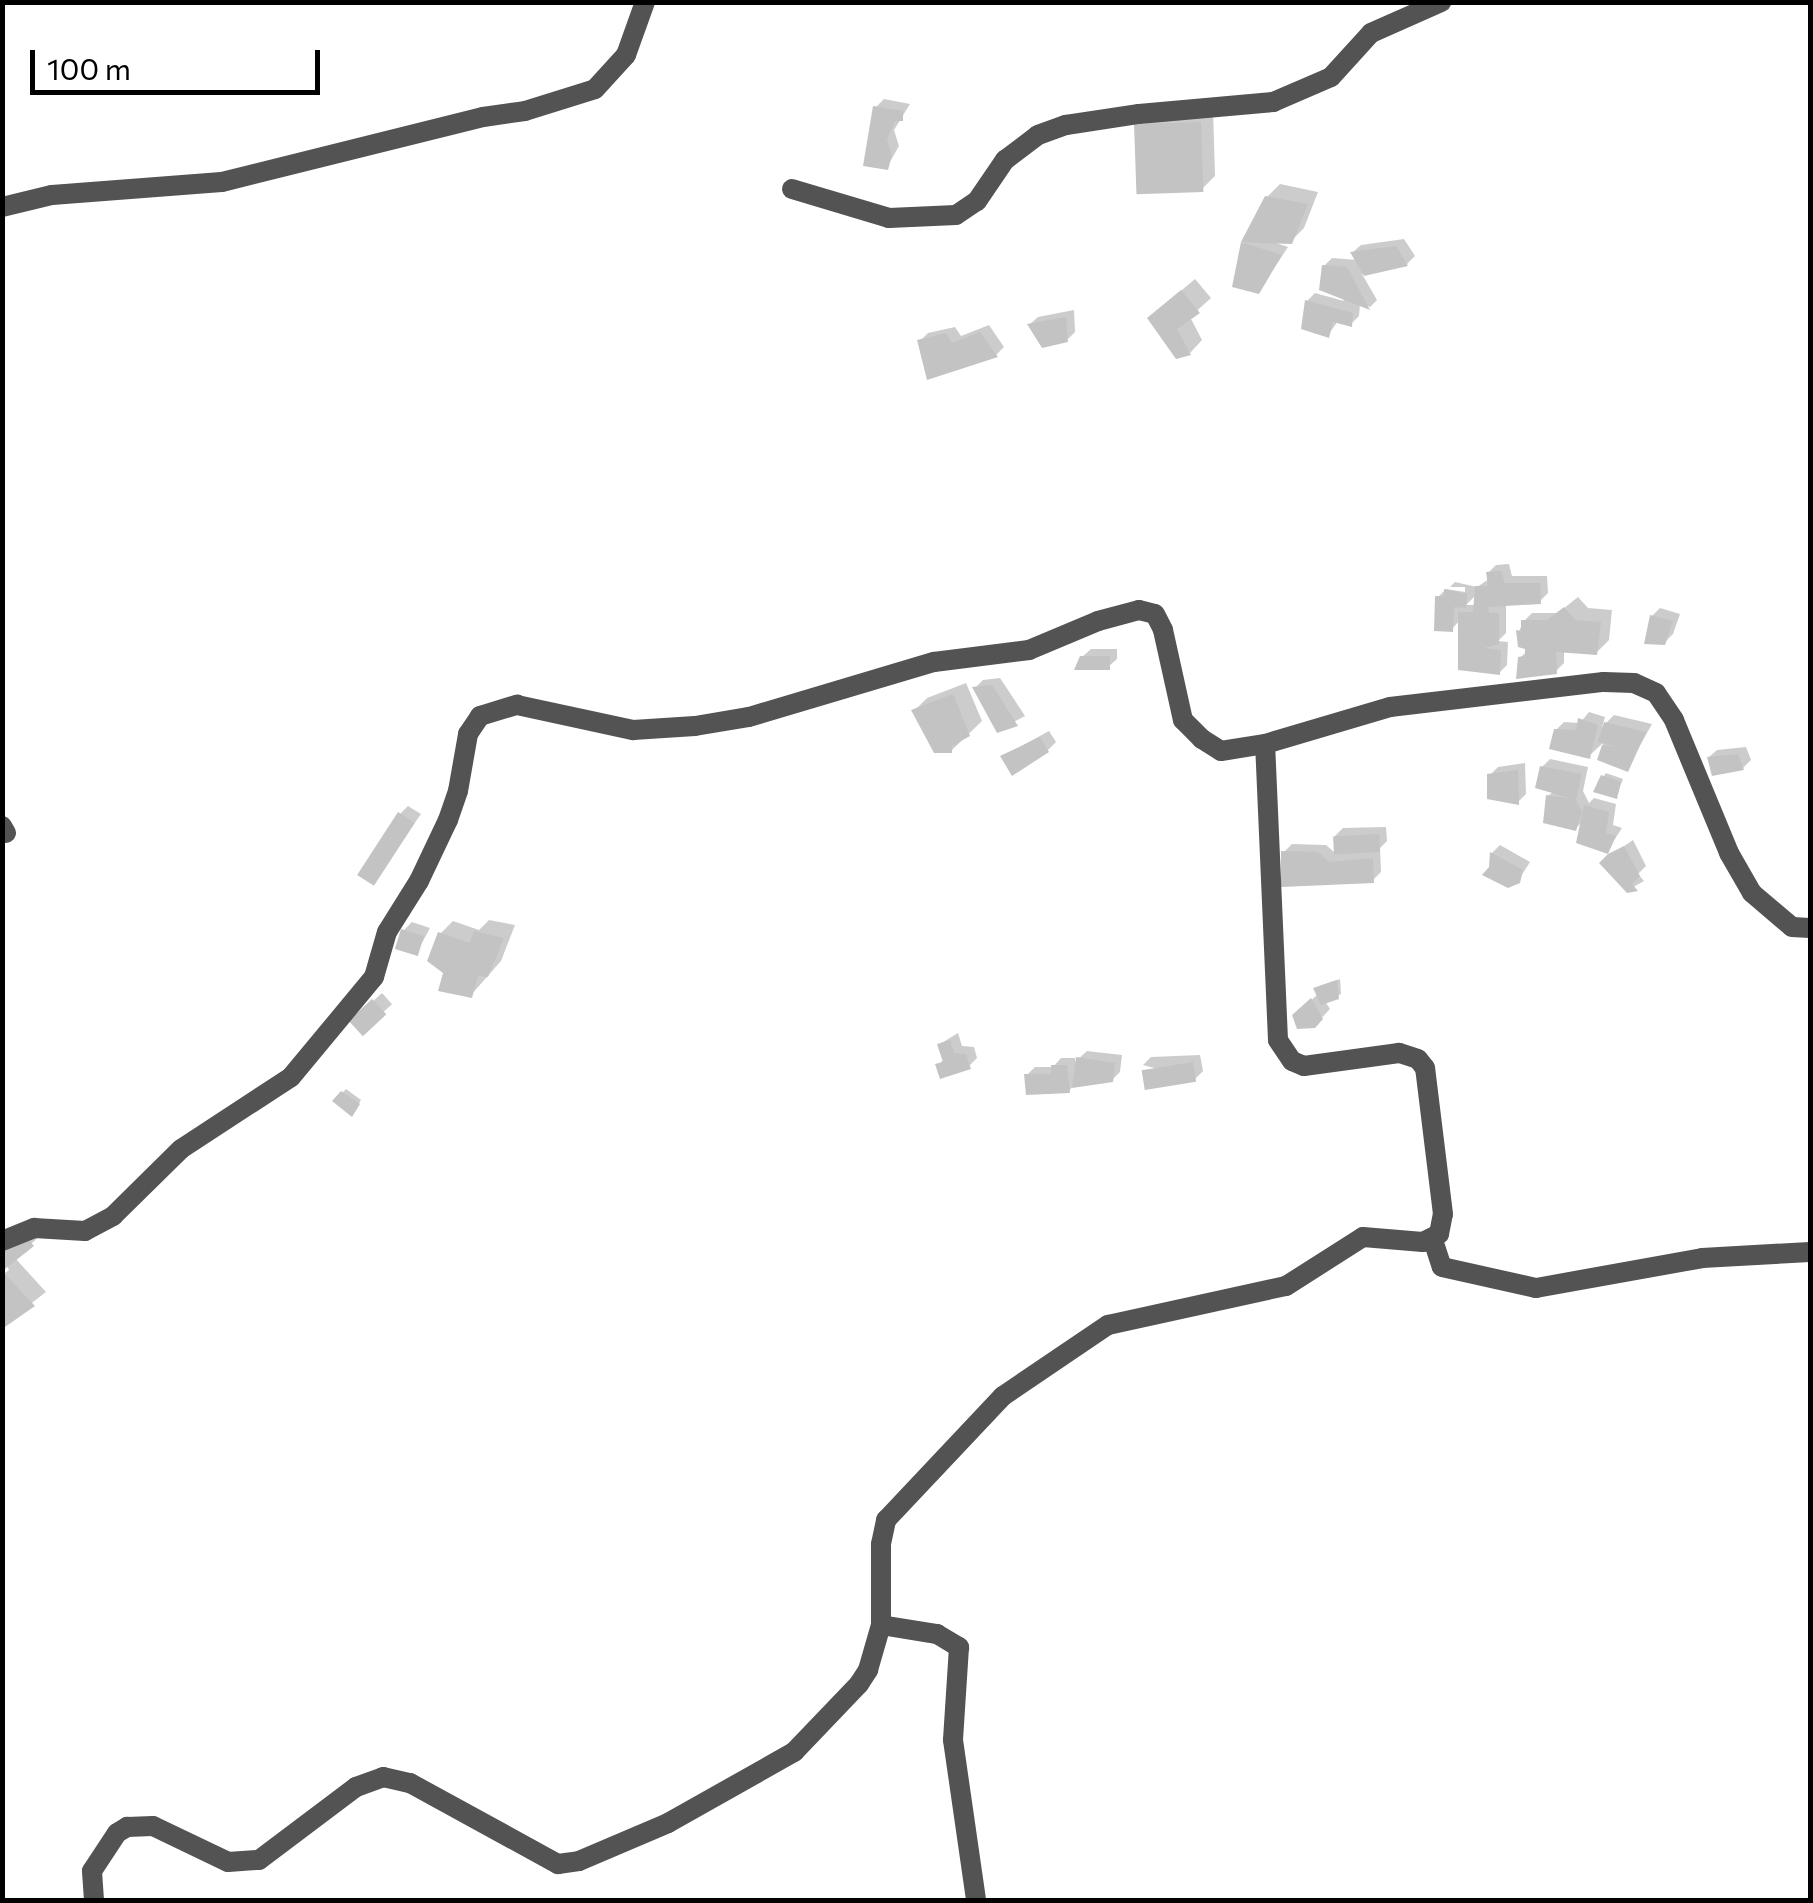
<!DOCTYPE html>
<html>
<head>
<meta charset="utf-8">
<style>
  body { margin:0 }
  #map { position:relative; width:1813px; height:1903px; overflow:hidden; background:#fff; font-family:Commissioner,sans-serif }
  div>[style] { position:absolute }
  .shadow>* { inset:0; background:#0003; transform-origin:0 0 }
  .building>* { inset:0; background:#c3c3c3; transform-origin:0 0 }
  .street>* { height:20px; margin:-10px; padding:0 10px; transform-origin:10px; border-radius:10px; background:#535353 }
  span { translate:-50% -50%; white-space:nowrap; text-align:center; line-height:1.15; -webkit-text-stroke:8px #fff; paint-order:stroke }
  .frame { position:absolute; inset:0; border:5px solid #000; pointer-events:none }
  .scale { position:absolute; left:30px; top:50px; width:290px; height:45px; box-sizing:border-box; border:5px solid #000; border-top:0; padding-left:12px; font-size:30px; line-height:35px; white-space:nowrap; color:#000; -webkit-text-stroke:8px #fff; paint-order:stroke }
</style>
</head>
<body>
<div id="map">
  <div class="shadow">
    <i style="clip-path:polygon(884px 99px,910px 104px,894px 130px,899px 146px,887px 167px,876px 107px)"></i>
    <i style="clip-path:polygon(1213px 110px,1215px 176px,1202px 189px,1137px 125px)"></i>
    <i style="clip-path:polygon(1280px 184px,1318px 192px,1304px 228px,1291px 241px,1273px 242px,1288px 247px,1259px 291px,1243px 243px,1267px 197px)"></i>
    <i style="clip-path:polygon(1404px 239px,1415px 256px,1407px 264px,1362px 274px,1377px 300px,1370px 307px,1360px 303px,1359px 316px,1351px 324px,1338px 321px,1328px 335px,1307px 301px,1315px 293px,1344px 301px,1324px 266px,1332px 258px,1358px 260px,1353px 252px,1361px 245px)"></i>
    <i style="clip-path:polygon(1195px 279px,1211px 298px,1190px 317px,1202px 340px,1190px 353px,1177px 356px,1163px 306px)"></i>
    <i style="clip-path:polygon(1074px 310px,1075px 332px,1067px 340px,1030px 324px,1038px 317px)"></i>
    <i style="clip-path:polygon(989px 325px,1004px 347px,996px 355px,929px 377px,920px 341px,928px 333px,955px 327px,961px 336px)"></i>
    <i style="clip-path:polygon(evenodd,1509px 564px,1512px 576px,1547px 576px,1548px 593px,1540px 601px,1506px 603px,1506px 633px,1498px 641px,1508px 642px,1507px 665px,1499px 673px,1460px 620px,1452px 629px,1438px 597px,1446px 589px,1465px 592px,1465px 587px,1450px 587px,1455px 582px,1477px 587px,1489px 579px,1488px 573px,1496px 565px,1509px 564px,1477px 594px,1476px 605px,1466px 605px,1477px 594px)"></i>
    <i style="clip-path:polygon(1578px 597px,1588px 608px,1612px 610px,1609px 640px,1596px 653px,1564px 650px,1564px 663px,1556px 671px,1520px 658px,1527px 651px,1519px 631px,1524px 621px,1532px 613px,1558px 613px)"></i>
    <i style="clip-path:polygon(1660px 608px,1680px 614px,1673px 634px,1664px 643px,1652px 616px)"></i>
    <i style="clip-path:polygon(1091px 649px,1117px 649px,1117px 659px,1108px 667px,1082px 657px)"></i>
    <i style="clip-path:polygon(1000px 678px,1025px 716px,998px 730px,975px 688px,983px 680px)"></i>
    <i style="clip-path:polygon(966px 683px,982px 721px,951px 751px,914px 711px,927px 698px)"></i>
    <i style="clip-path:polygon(1589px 712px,1605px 717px,1602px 727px,1614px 715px,1652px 724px,1627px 769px,1600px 759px,1603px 743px,1589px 756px,1556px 730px,1564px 722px,1580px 723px)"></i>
    <i style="clip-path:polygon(1049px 731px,1056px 742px,1048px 750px,1003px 756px)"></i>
    <i style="clip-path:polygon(1746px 747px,1751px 760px,1743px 768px,1709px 757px,1717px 750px)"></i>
    <i style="clip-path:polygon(1550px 759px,1588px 767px,1583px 791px,1589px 803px,1594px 798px,1616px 804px,1613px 825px,1622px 828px,1607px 851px,1584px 820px,1576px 828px,1548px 796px,1554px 791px,1542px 767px)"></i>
    <i style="clip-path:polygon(1525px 763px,1526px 794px,1518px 802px,1490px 775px,1498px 767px)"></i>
    <i style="clip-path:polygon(1606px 773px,1623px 779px,1616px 796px,1603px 777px)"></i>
    <i style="clip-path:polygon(408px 806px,421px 814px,373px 882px,400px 814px)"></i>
    <i style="clip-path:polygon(1386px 827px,1387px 841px,1380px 848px,1381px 872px,1373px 880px,1284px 852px,1292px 844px,1326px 845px,1334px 852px,1335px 836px,1343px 828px)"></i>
    <i style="clip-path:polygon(1633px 840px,1646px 866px,1638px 874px,1644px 881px,1628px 890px,1610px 856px)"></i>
    <i style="clip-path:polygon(1500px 845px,1530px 862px,1518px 881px,1492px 868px,1492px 853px)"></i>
    <i style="clip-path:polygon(489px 920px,515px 925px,501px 961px,471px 995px,440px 934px,453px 921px,479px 930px)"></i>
    <i style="clip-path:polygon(412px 922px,430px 928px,416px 954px,404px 930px)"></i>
    <i style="clip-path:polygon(1340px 979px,1341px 994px,1325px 1001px,1330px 1009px,1314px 1026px,1303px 1008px,1318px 994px,1319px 986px)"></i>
    <i style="left:382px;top:993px;width:15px;height:41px;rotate:48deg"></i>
    <i style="clip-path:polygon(958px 1033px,962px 1046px,974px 1047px,977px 1058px,969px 1066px,938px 1065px,944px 1059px,940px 1044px)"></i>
    <i style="clip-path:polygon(1087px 1051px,1122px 1055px,1120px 1072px,1112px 1080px,1074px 1085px,1069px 1091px,1027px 1075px,1035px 1067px,1053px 1067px,1061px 1058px,1075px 1058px,1075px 1062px)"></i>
    <i style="clip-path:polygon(1200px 1055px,1203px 1071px,1195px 1079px,1143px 1065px,1151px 1057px)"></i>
    <i style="clip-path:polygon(346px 1089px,361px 1100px,355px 1111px,336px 1100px)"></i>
    <i style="clip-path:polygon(33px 1228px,40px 1236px,15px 1258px,46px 1292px,2px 1326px,2px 1275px,9px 1270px,2px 1254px)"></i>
  </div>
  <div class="building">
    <i style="clip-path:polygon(873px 106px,903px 111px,903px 121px,895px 121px,887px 140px,892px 155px,888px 170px,863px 166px)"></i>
    <i style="left:1201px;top:122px;width:70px;height:67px;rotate:88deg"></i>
    <i style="clip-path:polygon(1265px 196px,1308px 204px,1292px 244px,1241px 242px,1282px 255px,1259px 294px,1232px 287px,1241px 242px)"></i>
    <i style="clip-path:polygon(1396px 246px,1408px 266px,1364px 276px,1350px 252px)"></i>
    <i style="clip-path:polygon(1322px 265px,1347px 267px,1370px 310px,1319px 290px)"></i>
    <i style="clip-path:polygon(1181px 290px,1200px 313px,1177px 329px,1191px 355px,1176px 359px,1147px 318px)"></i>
    <i style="clip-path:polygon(1305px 300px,1353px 313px,1352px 327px,1333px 322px,1329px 338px,1301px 329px)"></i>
    <i style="clip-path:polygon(1066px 317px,1068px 342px,1042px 348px,1027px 324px)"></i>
    <i style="clip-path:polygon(980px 332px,998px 357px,927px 380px,917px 340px,946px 333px,952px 343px)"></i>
    <i style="clip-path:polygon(1501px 571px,1505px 583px,1540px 583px,1541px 604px,1488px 607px,1489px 613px,1499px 613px,1499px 644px,1484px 648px,1501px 650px,1500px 675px,1458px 670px,1458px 612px,1473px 612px,1475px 586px,1488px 586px,1486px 572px)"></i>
    <i style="clip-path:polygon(1444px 589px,1467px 594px,1466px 608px,1454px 607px,1453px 632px,1434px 631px,1435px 596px,1444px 596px)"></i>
    <i style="clip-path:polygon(1564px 607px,1575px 620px,1601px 622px,1597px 655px,1556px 652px,1557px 674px,1516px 679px,1518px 657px,1525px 656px,1525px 649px,1518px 647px,1516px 630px,1521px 631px,1521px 620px,1547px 620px)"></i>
    <i style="clip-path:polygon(1650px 615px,1673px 621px,1665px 645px,1644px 644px)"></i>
    <i style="clip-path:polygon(1080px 656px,1110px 656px,1110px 670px,1074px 670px)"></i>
    <i style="clip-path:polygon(992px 685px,1018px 726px,997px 733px,972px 687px)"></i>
    <i style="clip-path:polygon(953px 694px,970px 736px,952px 746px,952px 753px,934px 753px,911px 710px)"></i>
    <i style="clip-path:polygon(1578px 718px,1598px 725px,1590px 759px,1549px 749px,1554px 729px,1576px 730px)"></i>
    <i style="clip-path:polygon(1604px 722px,1646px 732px,1628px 772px,1597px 760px,1602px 745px,1617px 747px,1598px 742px)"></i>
    <i style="clip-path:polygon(1040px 737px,1049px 752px,1012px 776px,1000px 756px)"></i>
    <i style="clip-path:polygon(1738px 754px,1744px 770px,1712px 776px,1707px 757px)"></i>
    <i style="clip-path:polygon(1540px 766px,1582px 774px,1576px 800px,1582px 812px,1576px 831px,1543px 823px,1546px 795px,1573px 799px,1535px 788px)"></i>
    <i style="clip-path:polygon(1518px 770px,1519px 805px,1487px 799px,1487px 774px)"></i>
    <i style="clip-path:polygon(1601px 775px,1621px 782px,1617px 799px,1593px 792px)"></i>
    <i style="clip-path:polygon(1584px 805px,1609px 812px,1606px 833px,1616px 836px,1608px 854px,1624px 846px,1640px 876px,1632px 884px,1638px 891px,1627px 893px,1599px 863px,1608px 854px,1576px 843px)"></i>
    <i style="left:398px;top:812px;width:20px;height:75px;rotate:33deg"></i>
    <i style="left:1379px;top:834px;width:18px;height:46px;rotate:87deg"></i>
    <i style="clip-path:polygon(1281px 851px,1318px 852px,1329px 862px,1373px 858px,1374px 883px,1281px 887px)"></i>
    <i style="clip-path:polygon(1490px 852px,1523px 870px,1520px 883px,1508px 888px,1482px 875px,1489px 867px)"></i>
    <i style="left:401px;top:929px;width:24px;height:21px;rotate:17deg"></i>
    <i style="clip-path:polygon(474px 931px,504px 938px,488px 977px,478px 976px,472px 998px,438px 991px,443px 973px,427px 961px,438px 932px,470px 943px)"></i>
    <i style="clip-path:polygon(1337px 980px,1339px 999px,1321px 1005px,1313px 988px)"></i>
    <i style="clip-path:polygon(1311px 998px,1323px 1019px,1315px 1028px,1297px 1029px,1292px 1015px)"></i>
    <i style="left:372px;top:999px;width:21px;height:32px;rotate:47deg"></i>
    <i style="clip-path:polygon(950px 1040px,954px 1053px,966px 1054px,971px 1069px,940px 1079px,935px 1064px,943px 1062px,937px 1044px)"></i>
    <i style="clip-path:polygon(1076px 1057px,1115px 1063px,1113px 1082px,1072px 1088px)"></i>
    <i style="left:1193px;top:1062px;width:20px;height:52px;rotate:81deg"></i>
    <i style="clip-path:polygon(1051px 1065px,1067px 1065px,1070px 1093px,1026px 1095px,1024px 1074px,1051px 1074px)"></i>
    <i style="clip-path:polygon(341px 1091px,360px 1104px,352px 1117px,332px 1101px)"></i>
    <i style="clip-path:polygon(24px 1234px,34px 1246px,5px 1269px,2px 1252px)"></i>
    <i style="clip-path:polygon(2px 1271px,35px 1306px,2px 1329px)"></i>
  </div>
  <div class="street">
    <i style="left:792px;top:189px;width:101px;rotate:16.6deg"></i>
    <i style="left:889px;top:218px;width:67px;rotate:-2.6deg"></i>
    <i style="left:956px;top:215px;width:25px;rotate:-34deg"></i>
    <i style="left:977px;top:201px;width:50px;rotate:-55.7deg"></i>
    <i style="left:1005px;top:160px;width:41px;rotate:-37.1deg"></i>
    <i style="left:1038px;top:135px;width:30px;rotate:-20deg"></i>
    <i style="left:1066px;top:125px;width:74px;rotate:-8.6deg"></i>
    <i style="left:1139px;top:114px;width:135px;rotate:-5.1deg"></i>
    <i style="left:1273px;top:102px;width:63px;rotate:-23.3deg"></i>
    <i style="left:1331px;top:77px;width:59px;rotate:-47.7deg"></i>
    <i style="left:1371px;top:33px;width:77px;rotate:-23.9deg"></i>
    <i style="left:2px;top:207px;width:51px;rotate:-13.5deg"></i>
    <i style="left:52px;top:195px;width:170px;rotate:-4.4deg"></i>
    <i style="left:222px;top:182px;width:269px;rotate:-14deg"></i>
    <i style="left:483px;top:117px;width:42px;rotate:-8.1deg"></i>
    <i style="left:525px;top:111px;width:73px;rotate:-17.4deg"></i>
    <i style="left:595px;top:89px;width:46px;rotate:-47.6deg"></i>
    <i style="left:626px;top:55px;width:56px;rotate:-70.3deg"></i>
    <i style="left:2px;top:826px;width:8px;rotate:60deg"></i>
    <i style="left:1433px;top:1240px;width:28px;rotate:72deg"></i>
    <i style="left:1442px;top:1267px;width:96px;rotate:12.6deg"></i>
    <i style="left:1536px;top:1288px;width:169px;rotate:-10.2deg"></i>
    <i style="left:1702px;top:1258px;width:108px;rotate:-3.2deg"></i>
    <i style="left:2px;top:1241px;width:35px;rotate:-22deg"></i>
    <i style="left:34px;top:1228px;width:51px;rotate:3.4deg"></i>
    <i style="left:85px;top:1231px;width:32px;rotate:-28deg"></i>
    <i style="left:113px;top:1216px;width:95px;rotate:-44.6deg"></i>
    <i style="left:181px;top:1149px;width:131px;rotate:-33.2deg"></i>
    <i style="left:291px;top:1077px;width:130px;rotate:-50.3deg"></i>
    <i style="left:374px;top:977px;width:47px;rotate:-73.9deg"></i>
    <i style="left:387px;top:932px;width:60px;rotate:-57.9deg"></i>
    <i style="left:419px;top:881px;width:68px;rotate:-64.6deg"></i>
    <i style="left:448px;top:820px;width:31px;rotate:-71deg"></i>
    <i style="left:458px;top:791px;width:58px;rotate:-80deg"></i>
    <i style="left:468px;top:734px;width:22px;rotate:-56deg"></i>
    <i style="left:480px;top:716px;width:39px;rotate:-17deg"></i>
    <i style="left:517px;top:705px;width:119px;rotate:12.2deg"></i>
    <i style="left:633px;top:730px;width:62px;rotate:-3.7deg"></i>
    <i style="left:695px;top:726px;width:55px;rotate:-9.5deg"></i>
    <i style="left:749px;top:717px;width:193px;rotate:-16.6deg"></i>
    <i style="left:934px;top:662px;width:96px;rotate:-7.2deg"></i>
    <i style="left:1029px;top:650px;width:75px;rotate:-22.8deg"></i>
    <i style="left:1098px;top:621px;width:42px;rotate:-15deg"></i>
    <i style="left:1139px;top:610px;width:16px;rotate:14deg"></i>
    <i style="left:1155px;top:614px;width:18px;rotate:63deg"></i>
    <i style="left:1163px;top:630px;width:92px;rotate:77.5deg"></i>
    <i style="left:1183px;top:720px;width:27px;rotate:45deg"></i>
    <i style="left:1202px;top:739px;width:22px;rotate:32deg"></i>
    <i style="left:1221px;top:751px;width:45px;rotate:-9deg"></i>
    <i style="left:1265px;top:744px;width:130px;rotate:-16.5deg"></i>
    <i style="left:1390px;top:707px;width:215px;rotate:-6.7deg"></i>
    <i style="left:1604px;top:682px;width:30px;rotate:2deg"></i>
    <i style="left:1634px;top:683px;width:24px;rotate:24deg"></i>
    <i style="left:1656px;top:693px;width:32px;rotate:56deg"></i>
    <i style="left:1674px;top:720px;width:144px;rotate:67.5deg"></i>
    <i style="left:1729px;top:853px;width:46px;rotate:60.1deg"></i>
    <i style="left:1752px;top:893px;width:52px;rotate:40.4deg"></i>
    <i style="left:1792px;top:927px;width:18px;rotate:3deg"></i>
    <i style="left:881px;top:1625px;width:57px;rotate:9.1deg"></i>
    <i style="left:937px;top:1634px;width:26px;rotate:31deg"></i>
    <i style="left:959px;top:1647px;width:93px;rotate:93.7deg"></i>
    <i style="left:953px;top:1740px;width:162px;rotate:81.8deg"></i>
    <i style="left:94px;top:1900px;width:29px;rotate:-94deg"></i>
    <i style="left:92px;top:1871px;width:45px;rotate:-56.7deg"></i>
    <i style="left:117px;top:1833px;width:12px;rotate:-31deg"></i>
    <i style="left:127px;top:1827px;width:26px;rotate:-2deg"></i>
    <i style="left:153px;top:1826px;width:83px;rotate:25.6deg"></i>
    <i style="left:228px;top:1862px;width:31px;rotate:-4deg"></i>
    <i style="left:259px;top:1860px;width:121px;rotate:-37deg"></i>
    <i style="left:356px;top:1787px;width:29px;rotate:-20deg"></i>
    <i style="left:383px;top:1777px;width:28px;rotate:13deg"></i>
    <i style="left:410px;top:1783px;width:169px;rotate:28.7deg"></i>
    <i style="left:558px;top:1864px;width:21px;rotate:-8deg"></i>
    <i style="left:579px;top:1861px;width:97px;rotate:-23.1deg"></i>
    <i style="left:668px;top:1823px;width:145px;rotate:-29.4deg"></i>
    <i style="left:794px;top:1752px;width:94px;rotate:-46.3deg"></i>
    <i style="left:859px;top:1684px;width:17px;rotate:-57deg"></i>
    <i style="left:868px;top:1670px;width:47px;rotate:-73.9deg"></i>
    <i style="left:881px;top:1625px;width:81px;rotate:-90deg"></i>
    <i style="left:881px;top:1544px;width:25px;rotate:-78deg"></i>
    <i style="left:886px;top:1520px;width:170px;rotate:-46.7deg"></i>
    <i style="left:1003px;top:1396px;width:127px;rotate:-34.1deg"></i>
    <i style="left:1108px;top:1325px;width:182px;rotate:-12.4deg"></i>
    <i style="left:1286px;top:1286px;width:91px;rotate:-32.5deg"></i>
    <i style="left:1363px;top:1237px;width:60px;rotate:4.8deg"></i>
    <i style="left:1423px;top:1242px;width:18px;rotate:-27deg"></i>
    <i style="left:1439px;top:1234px;width:20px;rotate:-79deg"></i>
    <i style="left:1443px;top:1214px;width:147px;rotate:-97deg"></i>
    <i style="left:1425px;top:1068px;width:11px;rotate:-128deg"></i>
    <i style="left:1418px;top:1059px;width:20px;rotate:-162deg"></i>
    <i style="left:1399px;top:1053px;width:96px;rotate:172.2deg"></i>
    <i style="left:1304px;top:1066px;width:13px;rotate:-157deg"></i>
    <i style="left:1292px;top:1061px;width:25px;rotate:-124deg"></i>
    <i style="left:1278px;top:1040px;width:296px;rotate:-92.5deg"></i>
  </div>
  <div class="frame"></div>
  <div class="scale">100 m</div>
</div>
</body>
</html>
